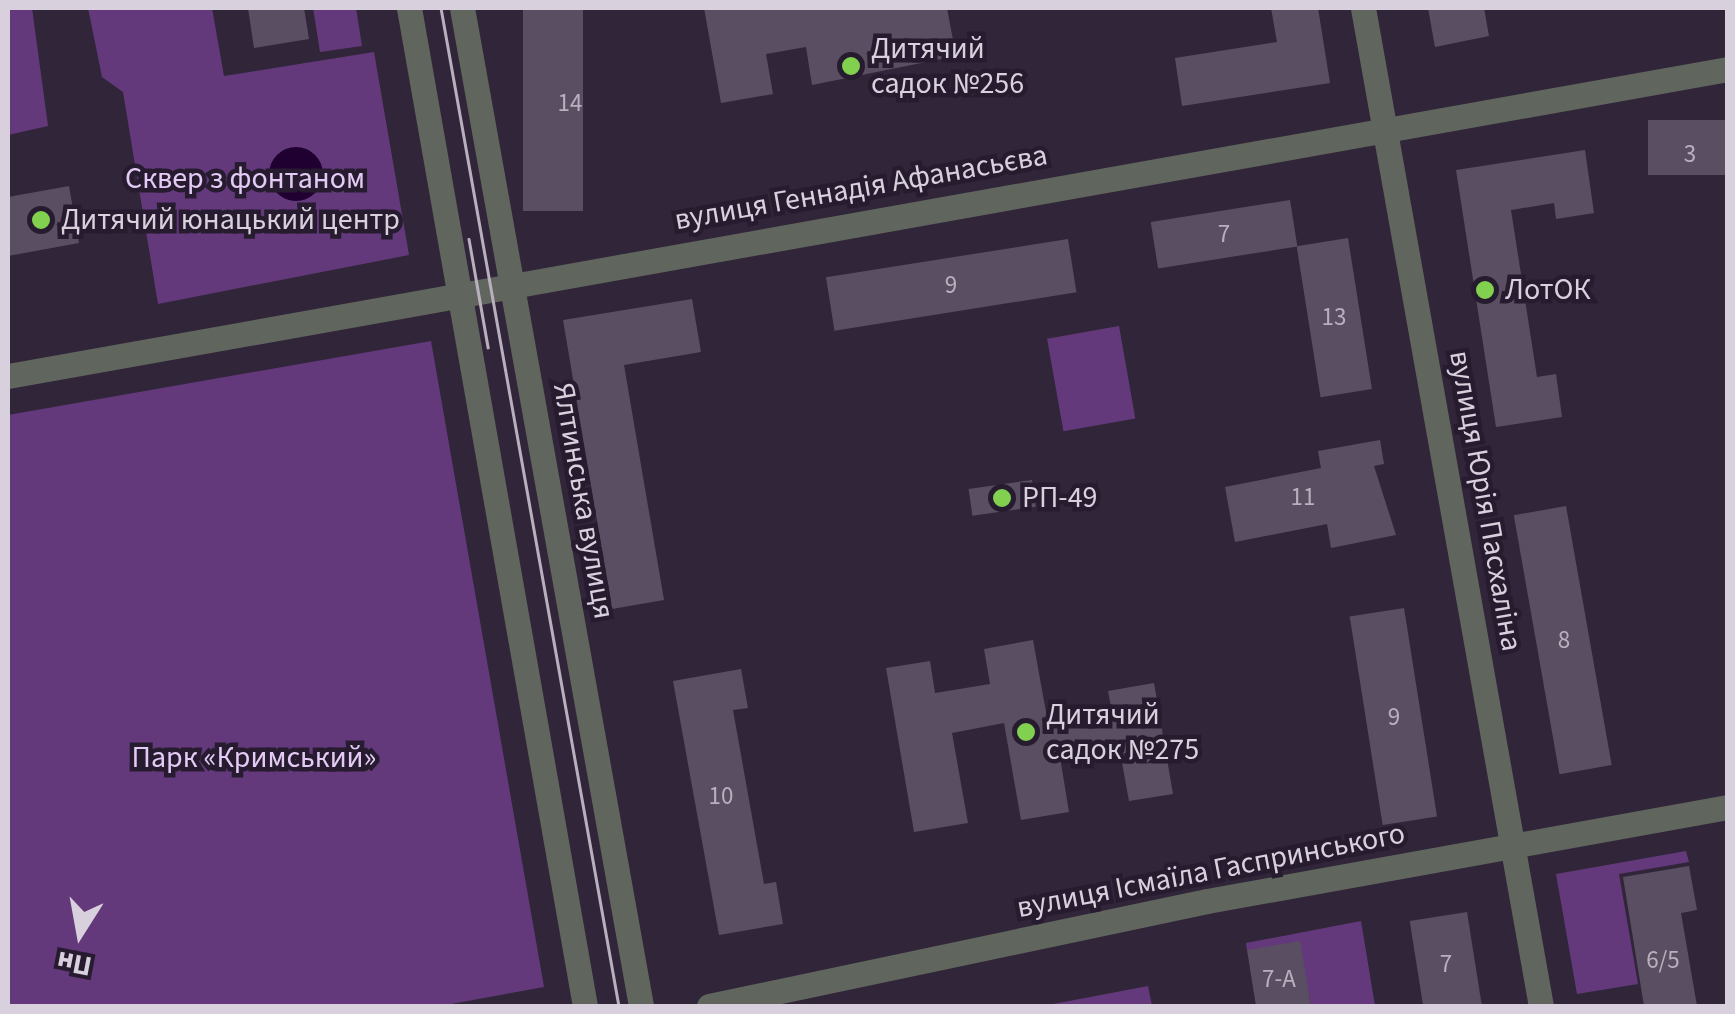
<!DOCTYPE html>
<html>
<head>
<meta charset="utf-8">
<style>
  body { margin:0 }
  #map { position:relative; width:1735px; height:1014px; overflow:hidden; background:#312639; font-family:"Source Sans 3",sans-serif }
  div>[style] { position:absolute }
  .green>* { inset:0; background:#63397c; transform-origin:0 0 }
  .water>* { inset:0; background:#200031 }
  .round { border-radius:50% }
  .building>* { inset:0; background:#5a4e63; transform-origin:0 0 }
  .minor>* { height:25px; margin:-12.5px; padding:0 12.5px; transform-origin:12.5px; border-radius:12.5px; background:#60665d }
  .tram>* { height:2.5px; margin:-1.25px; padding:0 1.25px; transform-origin:1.25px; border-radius:1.25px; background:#b9b0bf }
  .dots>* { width:28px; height:28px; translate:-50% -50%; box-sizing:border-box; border:5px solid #271c2f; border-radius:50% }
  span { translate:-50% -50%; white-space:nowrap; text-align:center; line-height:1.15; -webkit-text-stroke:9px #271c2f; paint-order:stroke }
  .number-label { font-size:25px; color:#b8b0be }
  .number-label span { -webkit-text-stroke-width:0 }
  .poi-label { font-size:30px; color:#d8d0dd }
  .left { translate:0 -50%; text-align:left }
  .park-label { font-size:30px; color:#e4cbf5 }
  .street-label { font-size:30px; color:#d8d0dd }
  .frame { position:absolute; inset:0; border:10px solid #d8d0dd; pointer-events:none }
  .north { position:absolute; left:30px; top:884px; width:100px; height:100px; -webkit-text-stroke:8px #271c2f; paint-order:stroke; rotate:191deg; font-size:28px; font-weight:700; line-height:40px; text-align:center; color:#d8d0dd }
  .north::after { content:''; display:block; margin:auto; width:35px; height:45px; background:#d8d0dd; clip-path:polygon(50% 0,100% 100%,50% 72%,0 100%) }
</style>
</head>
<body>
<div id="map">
  <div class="green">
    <i style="clip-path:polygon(8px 8px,32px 8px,48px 126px,8px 135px)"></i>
    <i style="clip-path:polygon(88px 8px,212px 8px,224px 76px,374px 52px,409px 255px,158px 304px,123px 92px,102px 77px)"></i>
    <i style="clip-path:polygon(313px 8px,356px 8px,362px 46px,320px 52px)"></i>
    <i style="left:1119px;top:326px;width:94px;height:73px;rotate:80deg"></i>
    <i style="clip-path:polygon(431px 341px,544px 987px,440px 1006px,8px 1006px,8px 415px)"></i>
    <i style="clip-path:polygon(1686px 851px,1689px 862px,1619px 874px,1638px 984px,1577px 994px,1556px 874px)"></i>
    <i style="clip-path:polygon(1361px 921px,1375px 1006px,1311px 1006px,1299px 942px,1247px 951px,1246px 943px)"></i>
    <i style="clip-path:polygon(1148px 986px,1152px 1006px,1048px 1006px,1048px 1005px)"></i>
  </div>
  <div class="water">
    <i class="round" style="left:269px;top:147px;width:54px;height:54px"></i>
  </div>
  <div class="building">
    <i style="clip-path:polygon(248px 8px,304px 8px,309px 39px,254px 48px)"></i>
    <i style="left:523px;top:8px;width:60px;height:203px"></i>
    <i style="clip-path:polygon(704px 8px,947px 8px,956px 56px,812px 85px,806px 47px,766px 54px,773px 94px,721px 103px)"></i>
    <i style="clip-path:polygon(1271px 8px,1318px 8px,1330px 83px,1182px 106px,1175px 58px,1277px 42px)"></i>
    <i style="clip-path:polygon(1428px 8px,1484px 8px,1489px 36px,1435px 47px)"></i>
    <i style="left:1728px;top:120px;width:55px;height:80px;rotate:90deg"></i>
    <i style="clip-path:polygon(1585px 150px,1594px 213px,1556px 219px,1554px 203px,1511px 210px,1537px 377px,1556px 374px,1562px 417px,1496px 427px,1456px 170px)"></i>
    <i style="clip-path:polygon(69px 186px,79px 243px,8px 256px,8px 197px)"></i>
    <i style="left:1290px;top:200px;width:47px;height:141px;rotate:81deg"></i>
    <i style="left:1348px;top:238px;width:153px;height:52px;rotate:81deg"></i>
    <i style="left:1068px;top:239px;width:54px;height:245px;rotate:81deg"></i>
    <i style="clip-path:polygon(692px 299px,701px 352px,624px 365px,664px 600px,612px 609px,563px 320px)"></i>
    <i style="clip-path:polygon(1380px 440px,1384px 464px,1374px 466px,1396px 535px,1331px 548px,1327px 524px,1235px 542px,1225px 487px,1321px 468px,1318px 451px)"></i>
    <i style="left:1032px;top:480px;width:27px;height:64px;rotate:82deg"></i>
    <i style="left:1566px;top:506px;width:263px;height:53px;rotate:80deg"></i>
    <i style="left:1404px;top:608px;width:211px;height:55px;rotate:81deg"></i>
    <i style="clip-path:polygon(1033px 640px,1048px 723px,1112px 712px,1108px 691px,1154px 683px,1173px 794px,1129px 801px,1118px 741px,1059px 751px,1069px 812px,1021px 820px,1004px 723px,952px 733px,968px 823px,914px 832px,886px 668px,930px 661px,935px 693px,990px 684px,984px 649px)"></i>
    <i style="clip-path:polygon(741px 669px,748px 708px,733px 710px,764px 884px,776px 882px,783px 924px,719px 935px,673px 681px)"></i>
    <i style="clip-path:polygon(1689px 866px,1697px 910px,1681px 913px,1697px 1006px,1644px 1006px,1623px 877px)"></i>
    <i style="left:1467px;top:912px;width:95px;height:58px;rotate:81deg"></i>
    <i style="clip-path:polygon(1300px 941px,1311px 1006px,1256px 1006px,1247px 950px)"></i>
  </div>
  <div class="minor">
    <i style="left:409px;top:8px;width:1013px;rotate:80deg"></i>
    <i style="left:462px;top:8px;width:1014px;rotate:79.83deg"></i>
    <i style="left:1363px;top:8px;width:1014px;rotate:79.89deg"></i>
    <i style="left:8px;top:376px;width:1747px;rotate:-10.12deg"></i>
    <i style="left:709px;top:1006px;width:509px;rotate:-11.91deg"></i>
    <i style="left:1207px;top:901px;width:529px;rotate:-10.23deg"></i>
  </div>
  <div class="tram">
    <i style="left:441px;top:8px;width:1014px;rotate:79.89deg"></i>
    <i style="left:469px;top:239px;width:110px;rotate:80deg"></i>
  </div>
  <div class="dots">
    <i style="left:851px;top:66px;background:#81d050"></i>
    <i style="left:41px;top:220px;background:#81d050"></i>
    <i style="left:1485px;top:290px;background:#81d050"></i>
    <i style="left:1002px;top:498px;background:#81d050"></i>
    <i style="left:1026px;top:732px;background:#81d050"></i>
  </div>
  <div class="number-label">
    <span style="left:570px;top:103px">14</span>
    <span style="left:1690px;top:154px">3</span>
    <span style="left:1224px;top:234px">7</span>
    <span style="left:951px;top:285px">9</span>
    <span style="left:1334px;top:317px">13</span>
    <span style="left:1303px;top:497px">11</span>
    <span style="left:1564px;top:640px">8</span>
    <span style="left:1394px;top:717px">9</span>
    <span style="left:721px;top:796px">10</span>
    <span style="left:1663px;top:960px">6/5</span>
    <span style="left:1446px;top:964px">7</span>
    <span style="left:1279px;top:979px">7-А</span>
  </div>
  <div class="poi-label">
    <span class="left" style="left:871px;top:66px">Дитячий<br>садок №256</span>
    <span class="left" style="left:61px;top:220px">Дитячий юнацький центр</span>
    <span class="left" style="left:1505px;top:290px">ЛотОК</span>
    <span class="left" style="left:1022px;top:498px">РП-49</span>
    <span class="left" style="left:1046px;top:732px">Дитячий<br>садок №275</span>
  </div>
  <div class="park-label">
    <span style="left:245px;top:179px">Сквер з фонтаном</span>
    <span style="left:254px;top:758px">Парк «Кримський»</span>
  </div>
  <div class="street-label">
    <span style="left:861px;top:188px;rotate:-10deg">вулиця Геннадія Афанасьєва</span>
    <span style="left:583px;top:501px;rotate:80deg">Ялтинська вулиця</span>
    <span style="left:1485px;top:501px;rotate:80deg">вулиця Юрія Пасхаліна</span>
    <span style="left:1211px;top:871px;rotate:-11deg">вулиця Ісмаїла Гаспринського</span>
  </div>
  <div class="frame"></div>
  <div class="north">Пн</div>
</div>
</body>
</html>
